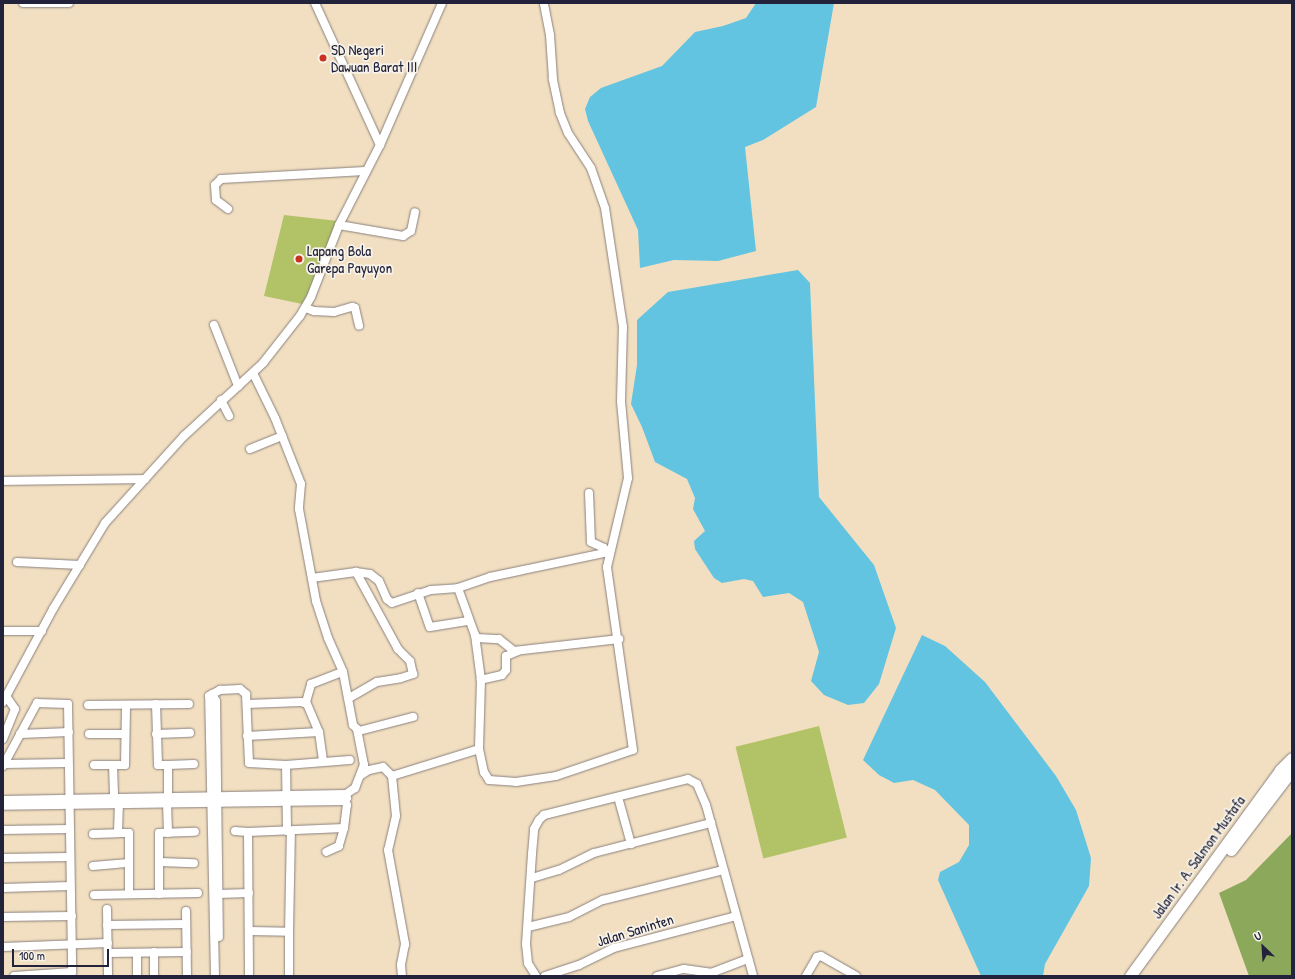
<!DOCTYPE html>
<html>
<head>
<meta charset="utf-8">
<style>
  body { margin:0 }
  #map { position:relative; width:1295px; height:979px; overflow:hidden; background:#f2dfc1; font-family:"Patrick Hand",sans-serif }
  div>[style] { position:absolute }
  .green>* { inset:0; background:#b1c366; transform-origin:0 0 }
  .forest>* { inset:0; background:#8ca95b }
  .water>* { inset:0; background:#62c4e0 }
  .roads { filter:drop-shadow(0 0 1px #8a807e) drop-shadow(0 0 1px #8a807e) }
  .street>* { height:8px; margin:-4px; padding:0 4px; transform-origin:4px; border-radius:4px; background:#fff }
  .secondary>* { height:11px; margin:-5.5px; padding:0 5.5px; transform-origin:5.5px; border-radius:5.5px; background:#fff }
  .dots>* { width:11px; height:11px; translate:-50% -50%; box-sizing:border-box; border:2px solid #f7f3e8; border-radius:50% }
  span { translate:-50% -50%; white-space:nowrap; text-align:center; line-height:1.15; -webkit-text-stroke:3.5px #f7f3e8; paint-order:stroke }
  .poi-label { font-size:15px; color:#22223b }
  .left { translate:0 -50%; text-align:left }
  .street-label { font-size:15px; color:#22223b }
  .frame { position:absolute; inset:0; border:4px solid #22223b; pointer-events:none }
  .north { position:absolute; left:1243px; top:927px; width:40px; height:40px; -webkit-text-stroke:3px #f7f3e8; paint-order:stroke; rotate:335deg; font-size:11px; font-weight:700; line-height:16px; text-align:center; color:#22223b }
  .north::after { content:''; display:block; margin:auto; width:14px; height:18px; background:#22223b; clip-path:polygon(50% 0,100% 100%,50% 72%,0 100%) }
  .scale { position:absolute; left:12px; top:949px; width:97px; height:18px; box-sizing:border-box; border:2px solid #22223b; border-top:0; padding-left:5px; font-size:12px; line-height:14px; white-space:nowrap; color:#22223b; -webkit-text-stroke:3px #f7f3e8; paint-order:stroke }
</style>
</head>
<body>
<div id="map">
  <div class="green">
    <i style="clip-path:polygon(284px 215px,338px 221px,307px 305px,264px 296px)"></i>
    <i style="left:819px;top:726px;width:115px;height:86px;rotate:76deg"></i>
  </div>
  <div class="forest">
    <i style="clip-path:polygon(1292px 833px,1292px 976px,1249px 976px,1219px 893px,1246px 880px)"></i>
  </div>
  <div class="water">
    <i style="clip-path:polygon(756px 3px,834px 3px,816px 107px,763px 140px,745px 147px,756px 251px,718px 261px,674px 260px,640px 268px,638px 230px,588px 121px,585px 109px,590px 97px,601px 88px,662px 66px,695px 32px,723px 26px,746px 18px)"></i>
    <i style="clip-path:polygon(798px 270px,810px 283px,819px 497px,874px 565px,896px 628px,879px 684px,864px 703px,848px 705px,824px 695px,811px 681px,819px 652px,803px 602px,789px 593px,763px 597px,753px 581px,744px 579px,722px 583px,714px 578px,695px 549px,694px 541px,705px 531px,693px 509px,695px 498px,687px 479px,655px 462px,642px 427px,631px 404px,637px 365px,637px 320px,668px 292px)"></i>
    <i style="clip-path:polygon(922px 635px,945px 646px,985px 682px,1056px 776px,1076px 810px,1091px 858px,1089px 886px,1045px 964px,1043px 976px,981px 976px,938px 880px,940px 872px,959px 862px,969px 845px,969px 825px,935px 790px,913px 780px,894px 783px,879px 775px,863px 760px)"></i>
  </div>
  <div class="roads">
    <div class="street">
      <i style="left:23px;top:3px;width:46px"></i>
      <i style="left:315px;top:3px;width:156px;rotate:65.4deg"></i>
      <i style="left:228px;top:209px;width:15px;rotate:-143deg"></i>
      <i style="left:216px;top:200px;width:15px;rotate:-94deg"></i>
      <i style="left:215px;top:185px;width:8px;rotate:-45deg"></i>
      <i style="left:221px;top:179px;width:144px;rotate:-3.2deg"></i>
      <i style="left:339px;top:225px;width:65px;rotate:9.8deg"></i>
      <i style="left:403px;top:236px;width:9px;rotate:-32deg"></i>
      <i style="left:411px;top:231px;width:19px;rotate:-78deg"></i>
      <i style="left:306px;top:308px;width:9px;rotate:21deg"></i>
      <i style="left:314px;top:311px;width:20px;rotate:3deg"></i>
      <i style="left:334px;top:312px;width:19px;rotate:-16deg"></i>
      <i style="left:352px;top:307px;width:3px;rotate:18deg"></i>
      <i style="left:355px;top:308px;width:18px;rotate:77deg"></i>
      <i style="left:214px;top:325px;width:66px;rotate:68.5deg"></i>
      <i style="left:253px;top:373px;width:50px;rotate:63.9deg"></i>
      <i style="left:275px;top:418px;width:71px;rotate:68.5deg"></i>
      <i style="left:301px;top:484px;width:25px;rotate:95deg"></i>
      <i style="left:299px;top:509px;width:94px;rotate:79.5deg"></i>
      <i style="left:316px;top:601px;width:39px;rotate:72deg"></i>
      <i style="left:328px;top:638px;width:37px;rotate:66deg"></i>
      <i style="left:343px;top:672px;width:54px;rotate:79.3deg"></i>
      <i style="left:353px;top:725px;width:8px;rotate:45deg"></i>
      <i style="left:359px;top:731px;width:56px;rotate:-14.5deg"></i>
      <i style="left:221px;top:400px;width:18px;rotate:63deg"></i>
      <i style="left:250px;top:449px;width:35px;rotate:-22deg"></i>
      <i style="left:3px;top:481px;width:142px;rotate:-0.8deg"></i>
      <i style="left:589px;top:493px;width:49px;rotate:87.7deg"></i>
      <i style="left:591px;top:542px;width:14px;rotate:25deg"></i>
      <i style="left:604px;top:548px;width:6px;rotate:59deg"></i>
      <i style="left:17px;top:562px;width:63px;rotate:2.7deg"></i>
      <i style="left:312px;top:578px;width:44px;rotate:-7.8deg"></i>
      <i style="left:356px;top:572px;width:14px;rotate:8deg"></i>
      <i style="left:370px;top:574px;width:11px;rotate:38deg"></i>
      <i style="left:379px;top:581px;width:20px;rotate:66deg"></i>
      <i style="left:387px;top:599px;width:6px;rotate:39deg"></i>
      <i style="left:392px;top:603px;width:41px;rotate:-18.4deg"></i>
      <i style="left:431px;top:590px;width:27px;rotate:-4deg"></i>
      <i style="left:458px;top:588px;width:34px;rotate:-19deg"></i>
      <i style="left:490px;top:577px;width:122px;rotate:-11.9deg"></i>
      <i style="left:458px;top:588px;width:50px;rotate:70.1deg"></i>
      <i style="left:475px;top:635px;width:4px;rotate:56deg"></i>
      <i style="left:477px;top:638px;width:22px;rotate:3deg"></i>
      <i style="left:499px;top:639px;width:19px;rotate:39deg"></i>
      <i style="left:514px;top:651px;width:106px;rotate:-6.5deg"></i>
      <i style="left:418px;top:593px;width:36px;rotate:71deg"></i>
      <i style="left:430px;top:627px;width:39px;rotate:-9deg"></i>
      <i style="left:3px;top:631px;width:39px"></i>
      <i style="left:475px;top:635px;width:45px;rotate:82.4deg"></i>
      <i style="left:518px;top:651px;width:13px;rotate:157deg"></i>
      <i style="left:506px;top:656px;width:14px;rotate:90deg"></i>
      <i style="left:506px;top:670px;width:6px;rotate:129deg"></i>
      <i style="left:502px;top:675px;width:22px;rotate:167deg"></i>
      <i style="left:481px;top:680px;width:69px;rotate:91.7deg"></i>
      <i style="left:479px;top:749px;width:24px;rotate:78deg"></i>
      <i style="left:484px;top:772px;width:9px;rotate:58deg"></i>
      <i style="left:489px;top:780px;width:27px;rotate:4deg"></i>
      <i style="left:516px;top:782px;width:40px;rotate:-8.5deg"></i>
      <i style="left:556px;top:776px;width:81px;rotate:-18.7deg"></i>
      <i style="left:633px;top:750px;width:185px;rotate:-98.1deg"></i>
      <i style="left:607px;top:567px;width:91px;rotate:-76.7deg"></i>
      <i style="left:628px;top:478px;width:77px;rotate:-95.2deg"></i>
      <i style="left:621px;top:401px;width:74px;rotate:-88.5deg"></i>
      <i style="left:623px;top:327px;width:120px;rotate:-98.6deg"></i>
      <i style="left:605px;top:208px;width:42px;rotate:-109.3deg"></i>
      <i style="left:591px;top:168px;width:42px;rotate:-123.3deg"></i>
      <i style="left:568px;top:133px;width:22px;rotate:-112deg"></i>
      <i style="left:560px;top:113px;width:35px;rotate:-102deg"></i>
      <i style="left:553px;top:79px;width:44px;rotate:-93.9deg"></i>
      <i style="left:550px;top:35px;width:33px;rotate:-101deg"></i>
      <i style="left:212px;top:694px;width:8px;rotate:60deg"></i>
      <i style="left:216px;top:701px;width:236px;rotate:89.3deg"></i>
      <i style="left:349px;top:698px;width:32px;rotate:-30deg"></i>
      <i style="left:377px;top:682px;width:24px;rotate:-9deg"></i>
      <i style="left:401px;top:678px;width:13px;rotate:-18deg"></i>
      <i style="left:413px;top:674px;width:13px;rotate:-103deg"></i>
      <i style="left:410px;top:661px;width:17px;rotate:-135deg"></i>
      <i style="left:398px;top:649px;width:88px;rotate:-118.6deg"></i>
      <i style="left:3px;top:702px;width:106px;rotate:-61.7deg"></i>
      <i style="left:53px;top:609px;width:100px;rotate:-58.8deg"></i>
      <i style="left:105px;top:523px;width:118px;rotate:-47.8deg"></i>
      <i style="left:184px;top:436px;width:108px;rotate:-42.7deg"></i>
      <i style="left:263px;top:363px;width:60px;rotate:-51.8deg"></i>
      <i style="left:300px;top:316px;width:22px;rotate:-60deg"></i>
      <i style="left:311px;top:297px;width:77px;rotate:-68.7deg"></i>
      <i style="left:339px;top:225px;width:90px;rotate:-62.9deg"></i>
      <i style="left:380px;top:145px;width:155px;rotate:-66.4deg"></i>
      <i style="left:306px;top:702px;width:19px;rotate:-74deg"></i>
      <i style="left:311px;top:684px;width:34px;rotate:-21deg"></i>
      <i style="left:156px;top:704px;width:61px;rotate:88.1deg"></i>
      <i style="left:158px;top:765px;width:10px"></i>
      <i style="left:168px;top:765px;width:31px;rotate:90deg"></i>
      <i style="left:247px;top:704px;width:54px;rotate:-2.1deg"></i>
      <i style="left:301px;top:702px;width:6px;rotate:18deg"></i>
      <i style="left:307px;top:704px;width:30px;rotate:67deg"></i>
      <i style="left:319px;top:732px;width:30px;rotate:82deg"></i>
      <i style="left:88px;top:705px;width:101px;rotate:-0.6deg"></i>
      <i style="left:20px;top:734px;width:49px;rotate:-2.3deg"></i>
      <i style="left:89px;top:734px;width:36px"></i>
      <i style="left:156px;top:734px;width:34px;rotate:-2deg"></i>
      <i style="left:247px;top:736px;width:72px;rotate:-3.2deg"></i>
      <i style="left:3px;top:739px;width:32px;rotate:-68deg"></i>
      <i style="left:15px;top:709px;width:16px;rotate:-125deg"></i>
      <i style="left:4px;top:764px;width:64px;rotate:-0.9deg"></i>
      <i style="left:94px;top:765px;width:31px"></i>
      <i style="left:125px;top:765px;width:60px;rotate:-89deg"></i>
      <i style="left:113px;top:765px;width:33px;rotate:88deg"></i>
      <i style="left:168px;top:765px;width:26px;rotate:-2deg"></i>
      <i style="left:286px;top:765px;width:66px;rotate:89.1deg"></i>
      <i style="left:3px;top:766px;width:72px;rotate:-61.6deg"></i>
      <i style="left:37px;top:703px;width:31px;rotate:2deg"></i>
      <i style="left:68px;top:704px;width:268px;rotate:89.1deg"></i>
      <i style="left:72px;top:972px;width:58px;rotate:176.1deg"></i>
      <i style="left:361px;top:775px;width:9px;rotate:-32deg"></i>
      <i style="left:369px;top:770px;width:14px;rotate:-12deg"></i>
      <i style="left:383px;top:767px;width:13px;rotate:45deg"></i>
      <i style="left:392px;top:776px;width:40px;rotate:84.3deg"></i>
      <i style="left:396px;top:816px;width:35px;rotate:103deg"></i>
      <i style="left:388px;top:850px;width:96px;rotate:79.7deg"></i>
      <i style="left:405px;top:944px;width:21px;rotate:101deg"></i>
      <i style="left:401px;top:965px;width:11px;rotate:85deg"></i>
      <i style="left:392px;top:776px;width:91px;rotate:-17.2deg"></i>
      <i style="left:346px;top:794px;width:11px;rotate:-34deg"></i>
      <i style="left:355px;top:788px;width:25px;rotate:-69deg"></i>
      <i style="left:364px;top:765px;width:36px;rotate:-101deg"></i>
      <i style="left:618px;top:797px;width:49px;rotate:74.5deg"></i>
      <i style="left:3px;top:800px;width:343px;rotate:-1deg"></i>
      <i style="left:346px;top:794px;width:4px;rotate:76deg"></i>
      <i style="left:347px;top:798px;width:5px;rotate:143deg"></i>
      <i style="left:343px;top:801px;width:340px;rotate:179.2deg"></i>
      <i style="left:119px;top:803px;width:30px;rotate:92deg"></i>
      <i style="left:118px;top:833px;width:11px"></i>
      <i style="left:129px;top:833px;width:61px;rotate:90deg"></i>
      <i style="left:167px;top:803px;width:30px;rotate:88deg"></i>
      <i style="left:344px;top:828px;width:23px;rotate:-83deg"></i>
      <i style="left:347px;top:805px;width:5px;rotate:-112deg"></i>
      <i style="left:3px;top:830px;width:67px;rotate:-0.9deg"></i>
      <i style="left:235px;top:831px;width:13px;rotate:4deg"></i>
      <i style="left:93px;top:834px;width:25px;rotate:-2deg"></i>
      <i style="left:3px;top:858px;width:67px;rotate:-0.9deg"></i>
      <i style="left:159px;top:862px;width:35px;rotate:2deg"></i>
      <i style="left:93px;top:866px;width:36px;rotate:-5deg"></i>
      <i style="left:532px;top:878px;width:28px;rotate:-17deg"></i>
      <i style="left:559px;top:870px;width:39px;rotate:-26deg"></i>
      <i style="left:594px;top:853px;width:121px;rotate:-14.4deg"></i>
      <i style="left:3px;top:888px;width:67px;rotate:-1.7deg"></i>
      <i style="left:159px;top:894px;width:61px;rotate:-90deg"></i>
      <i style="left:159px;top:833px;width:36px;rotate:-2deg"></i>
      <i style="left:218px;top:894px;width:31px;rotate:-2deg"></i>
      <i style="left:94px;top:895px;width:104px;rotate:-1.1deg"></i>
      <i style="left:107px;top:909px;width:67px;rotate:89.1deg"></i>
      <i style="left:186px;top:911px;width:65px;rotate:89.1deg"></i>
      <i style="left:3px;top:917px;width:69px;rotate:-0.8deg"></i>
      <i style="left:107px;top:925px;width:79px;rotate:-0.7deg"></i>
      <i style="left:528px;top:927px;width:42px;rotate:-13.7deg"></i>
      <i style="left:569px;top:917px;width:38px;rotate:-27deg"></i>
      <i style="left:603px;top:900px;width:124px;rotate:-14deg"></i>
      <i style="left:250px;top:931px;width:39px;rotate:1deg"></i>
      <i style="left:289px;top:932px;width:100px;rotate:-88.9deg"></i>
      <i style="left:3px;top:947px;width:105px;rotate:-2.2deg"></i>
      <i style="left:154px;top:952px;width:24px;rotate:90deg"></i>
      <i style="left:108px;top:953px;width:79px;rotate:-0.7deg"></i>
      <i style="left:137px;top:953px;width:23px;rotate:90deg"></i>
      <i style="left:249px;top:975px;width:143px;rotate:-90.4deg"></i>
      <i style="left:248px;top:832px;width:96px;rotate:-2.4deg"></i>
      <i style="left:344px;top:828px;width:19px;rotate:106deg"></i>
      <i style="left:339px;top:846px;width:14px;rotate:155deg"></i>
      <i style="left:215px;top:976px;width:280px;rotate:-91.2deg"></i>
      <i style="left:209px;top:696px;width:13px;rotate:-29deg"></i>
      <i style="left:220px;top:690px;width:20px;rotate:-3deg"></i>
      <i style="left:240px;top:689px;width:8px;rotate:40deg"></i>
      <i style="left:246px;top:694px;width:69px;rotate:87.5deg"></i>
      <i style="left:249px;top:763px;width:37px;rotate:3deg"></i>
      <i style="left:286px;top:765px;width:64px;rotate:-4.5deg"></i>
      <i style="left:289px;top:976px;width:44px;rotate:-90deg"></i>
      <i style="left:536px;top:976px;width:15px;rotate:-122deg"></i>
      <i style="left:528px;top:963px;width:19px;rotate:-96deg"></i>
      <i style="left:526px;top:944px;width:90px;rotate:-86.2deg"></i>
      <i style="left:532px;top:854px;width:25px;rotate:-85deg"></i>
      <i style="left:534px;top:829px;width:10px;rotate:-61deg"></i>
      <i style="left:539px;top:820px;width:7px;rotate:-45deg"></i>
      <i style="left:544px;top:815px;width:148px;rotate:-14deg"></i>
      <i style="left:688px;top:779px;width:10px;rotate:29deg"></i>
      <i style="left:697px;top:784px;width:23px;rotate:67deg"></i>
      <i style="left:706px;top:805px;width:177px;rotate:74.6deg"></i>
      <i style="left:545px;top:976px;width:36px;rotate:-18deg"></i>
      <i style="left:579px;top:965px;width:39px;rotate:-26deg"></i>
      <i style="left:614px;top:948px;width:126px;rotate:-14.7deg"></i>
      <i style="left:657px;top:976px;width:28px;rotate:-15deg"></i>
      <i style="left:684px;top:969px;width:27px;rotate:8deg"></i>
      <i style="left:711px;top:973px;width:40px;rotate:-21deg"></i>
      <i style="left:806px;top:976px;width:22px;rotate:-60deg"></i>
      <i style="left:817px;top:957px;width:4px;rotate:-14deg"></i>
      <i style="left:821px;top:956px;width:40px;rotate:29.7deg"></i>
    </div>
    <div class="secondary">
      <i style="left:1231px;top:850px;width:101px;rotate:-52.7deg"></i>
      <i style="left:1130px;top:976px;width:255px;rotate:-53.9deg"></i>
      <i style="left:1280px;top:770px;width:17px;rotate:-45deg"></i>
    </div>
  </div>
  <div class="dots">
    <i style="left:323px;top:58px;background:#c8321e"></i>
    <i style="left:299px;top:259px;background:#c8321e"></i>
  </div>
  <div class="poi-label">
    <span class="left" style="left:331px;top:58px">SD Negeri<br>Dawuan Barat III</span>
    <span class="left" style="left:307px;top:259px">Lapang Bola<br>Garepa Payuyon</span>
  </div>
  <div class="street-label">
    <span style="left:1198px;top:857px;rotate:-54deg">Jalan Ir. A. Salmon Mustafa</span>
    <span style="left:635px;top:930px;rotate:-17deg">Jalan Saninten</span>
  </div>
  <div class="frame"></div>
  <div class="north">U</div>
  <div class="scale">100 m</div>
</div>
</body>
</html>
